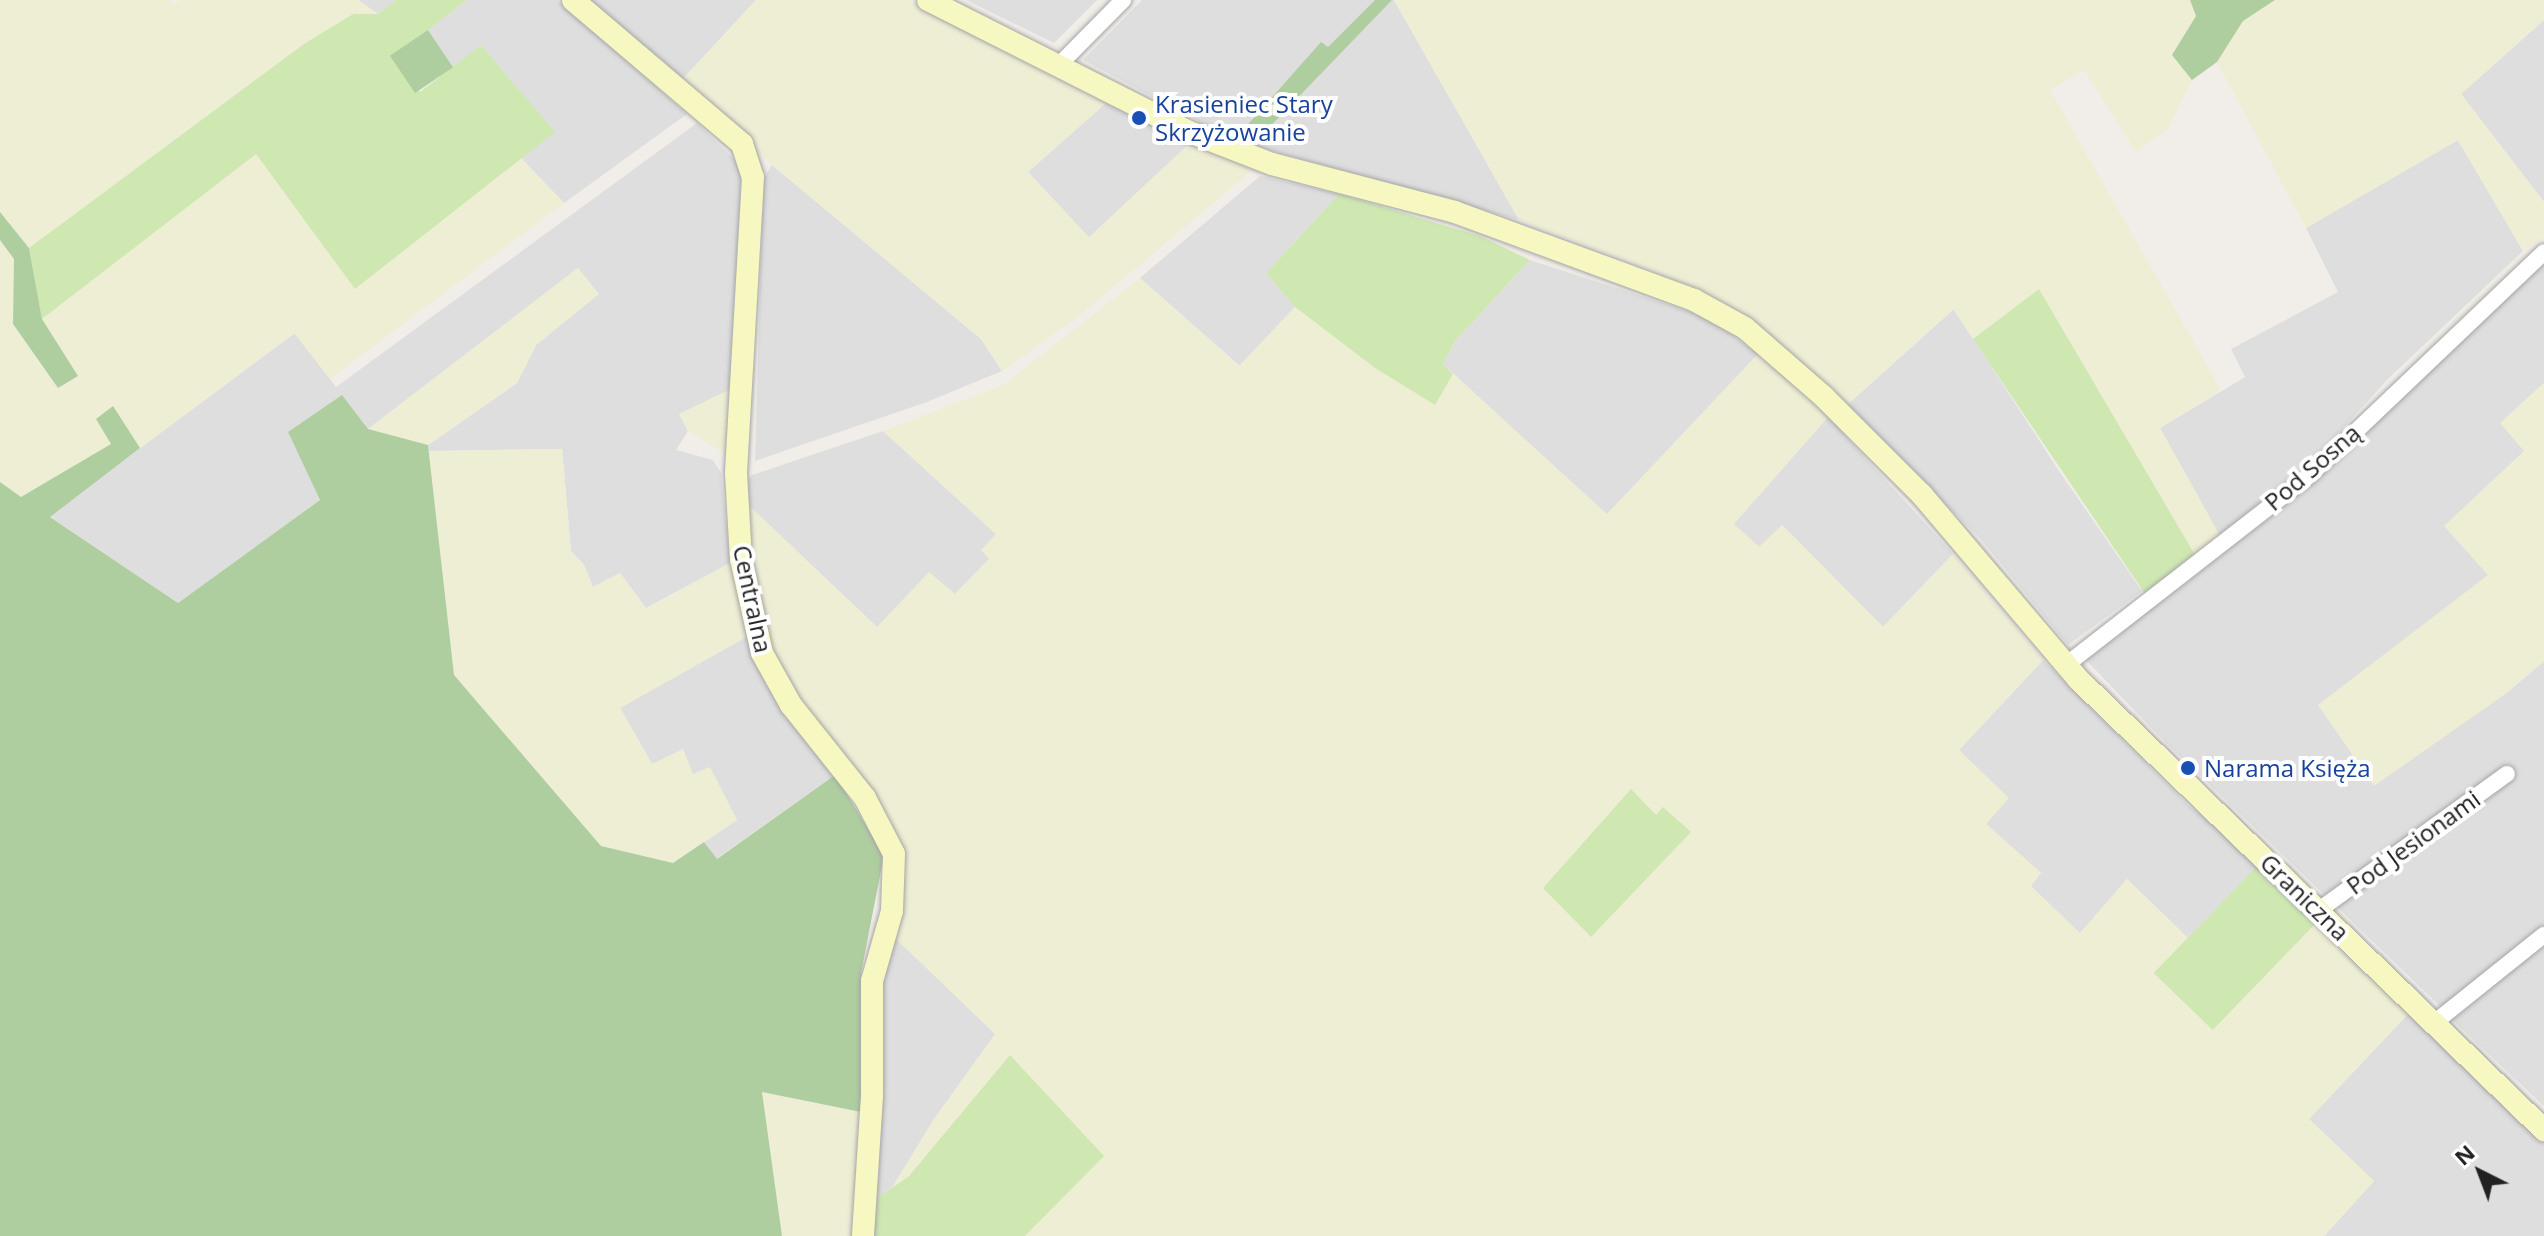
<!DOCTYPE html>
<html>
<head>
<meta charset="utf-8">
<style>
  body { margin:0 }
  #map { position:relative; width:2544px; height:1236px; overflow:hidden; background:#f1eee9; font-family:"Open Sans",sans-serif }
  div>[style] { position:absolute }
  .residential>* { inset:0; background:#dfdede }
  .farmland>* { inset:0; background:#eeeed5 }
  .grass>* { inset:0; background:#cfe8b2; transform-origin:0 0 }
  .forest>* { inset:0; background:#afcea0; transform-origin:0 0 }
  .roads { filter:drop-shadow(0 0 2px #a5a5a5) drop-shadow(0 0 2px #a5a5a5) }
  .street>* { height:16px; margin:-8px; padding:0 8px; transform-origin:8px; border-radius:8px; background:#fff }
  .secondary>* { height:22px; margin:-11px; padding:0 11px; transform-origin:11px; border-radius:11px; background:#f7f7c1 }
  .dots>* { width:22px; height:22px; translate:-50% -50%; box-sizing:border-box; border:4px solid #fff; border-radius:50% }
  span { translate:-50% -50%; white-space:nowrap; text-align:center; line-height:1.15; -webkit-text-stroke:8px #fff; paint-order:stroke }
  .transit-label { font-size:24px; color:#164399 }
  .left { translate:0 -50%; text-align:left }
  .street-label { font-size:24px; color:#212121 }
  .north { position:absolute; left:2440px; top:1132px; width:80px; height:80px; -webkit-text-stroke:6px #fff; paint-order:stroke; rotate:318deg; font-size:22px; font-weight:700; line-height:32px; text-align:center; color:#212121 }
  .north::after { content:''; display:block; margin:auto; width:28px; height:36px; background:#212121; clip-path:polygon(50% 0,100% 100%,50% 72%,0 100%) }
</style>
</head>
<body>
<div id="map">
  <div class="residential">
    <i style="clip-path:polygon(358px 0,396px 0,378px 14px)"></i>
    <i style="clip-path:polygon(467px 0,557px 0,687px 114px,564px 203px,521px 158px,554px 132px,481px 45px,453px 67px,428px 30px)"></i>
    <i style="clip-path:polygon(584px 0,756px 0,680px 82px)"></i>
    <i style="clip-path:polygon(966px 0,1097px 0,1054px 43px)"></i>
    <i style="clip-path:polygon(1142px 0,1394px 0,1519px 220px,1234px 140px,1083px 60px)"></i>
    <i style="clip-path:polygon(2544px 20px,2544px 202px,2461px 94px)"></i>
    <i style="clip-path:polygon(1106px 103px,1189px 144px,1089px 238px,1028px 172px)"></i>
    <i style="clip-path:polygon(697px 123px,738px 163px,746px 197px,733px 388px,680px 414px,688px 431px,676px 450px,713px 460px,721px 473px,730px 563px,646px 608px,620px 573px,593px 587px,584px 565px,571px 551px,562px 449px,429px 451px,428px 445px,517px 383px,536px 345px,598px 294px,578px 268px,368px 429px,289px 433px,320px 500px,178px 603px,49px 516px,295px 333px,336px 387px)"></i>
    <i style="clip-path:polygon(2458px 140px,2523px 251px,2388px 379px,2317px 456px,2220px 536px,2160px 428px,2245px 377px,2231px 349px,2338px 292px,2306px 228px)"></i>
    <i style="clip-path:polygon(772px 165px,981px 339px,1002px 371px,927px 402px,755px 461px,763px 179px)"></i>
    <i style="clip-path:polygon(1260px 176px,1339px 194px,1266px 273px,1295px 307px,1240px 366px,1140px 278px)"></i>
    <i style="clip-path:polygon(1530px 260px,1709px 318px,1758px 354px,1607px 515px,1443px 364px,1456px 340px)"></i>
    <i style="clip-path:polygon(2544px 263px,2544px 383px,2501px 423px,2525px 450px,2488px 575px,2504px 695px,2544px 661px,2544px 929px,2441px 1007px,2160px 737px,2086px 660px,2294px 499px,2436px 361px)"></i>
    <i style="clip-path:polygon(1954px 309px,2059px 471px,2142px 591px,2068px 645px,1978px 536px,1846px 406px)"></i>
    <i style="clip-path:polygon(1828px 417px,1953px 554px,1883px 627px,1783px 526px,1759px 547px,1733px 524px)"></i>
    <i style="clip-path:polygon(883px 431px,996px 534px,989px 559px,955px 594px,929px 573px,878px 628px,745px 502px,746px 481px,752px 475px)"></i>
    <i style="clip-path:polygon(748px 636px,835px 775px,716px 859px,704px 842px,737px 820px,710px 768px,693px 775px,652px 764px,620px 708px)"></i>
    <i style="clip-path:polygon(2043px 660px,2187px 804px,2260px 863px,2188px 938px,2127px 879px,2080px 934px,2030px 886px,2041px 873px,1986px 824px,1959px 750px)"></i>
    <i style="clip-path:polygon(894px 937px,996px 1034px,934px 1119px,892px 1188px,872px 1202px,880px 988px)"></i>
    <i style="clip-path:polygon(2544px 939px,2544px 1106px,2448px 1016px)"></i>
    <i style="clip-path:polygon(2410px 1012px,2544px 1140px,2544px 1236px,2324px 1236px,2374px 1181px,2309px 1119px)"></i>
  </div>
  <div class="farmland">
    <i style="clip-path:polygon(0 0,170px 0,173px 5px,180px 0,358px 0,378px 14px,353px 14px,304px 44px,29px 248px,0 212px)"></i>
    <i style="clip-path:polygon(756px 0,909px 0,1106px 103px,1028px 172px,1089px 237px,1189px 144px,1256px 167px,1078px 317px,1002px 371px,981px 339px,772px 165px,680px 82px)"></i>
    <i style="clip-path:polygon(1394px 0,2190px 0,2196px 16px,2172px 55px,2192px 80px,2168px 129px,2136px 152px,2084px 70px,2050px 90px,2221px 390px,2160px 428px,2220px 536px,2195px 555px,2039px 289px,1973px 339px,1953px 309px,1846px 406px,1740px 310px,1644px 267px,1519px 220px)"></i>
    <i style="clip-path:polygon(2275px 0,2544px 0,2544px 20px,2461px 94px,2544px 202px,2544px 236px,2523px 251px,2458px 140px,2306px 228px,2217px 62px,2243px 21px)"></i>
    <i style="clip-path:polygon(256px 153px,355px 289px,521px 158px,564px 203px,330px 379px,294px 333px,140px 448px,113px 407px,112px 444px,21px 497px,0 482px,0 240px,14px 259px,13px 324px,58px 388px,78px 376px,42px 319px)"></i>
    <i style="clip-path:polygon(578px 268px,599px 294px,536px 345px,517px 383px,428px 445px,368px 429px)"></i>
    <i style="clip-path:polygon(1140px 278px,1239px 366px,1295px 307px,1375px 368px,1435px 405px,1453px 374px,1607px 514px,1758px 354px,1828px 417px,1734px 524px,1759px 547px,1782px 525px,1883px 627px,1953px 554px,2043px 660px,1959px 750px,2009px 798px,1986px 824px,2041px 873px,2031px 886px,2080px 933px,2127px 879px,2188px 938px,2154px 973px,2319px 920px,2410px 1012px,2309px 1119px,2374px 1181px,2324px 1236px,1025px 1236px,1103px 1156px,909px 1176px,892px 1188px,934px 1119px,995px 1034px,894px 937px,904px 852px,777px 663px,768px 642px,745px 502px,877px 627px,929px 572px,955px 594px,989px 559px,981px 550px,996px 534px,883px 431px,1003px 385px)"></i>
    <i style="clip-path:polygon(2544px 383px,2544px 661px,2504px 695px,2374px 786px,2318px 705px,2488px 575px,2444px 526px,2524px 451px,2500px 423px)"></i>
    <i style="clip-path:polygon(733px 388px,729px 450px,719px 450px,688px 431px,679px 414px)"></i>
    <i style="clip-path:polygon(562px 449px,571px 551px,584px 565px,593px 587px,620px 573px,646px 609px,730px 563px,748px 636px,620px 708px,652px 764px,683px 749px,693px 774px,710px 767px,737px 820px,673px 863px,601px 846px,454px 675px,429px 451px)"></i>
    <i style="clip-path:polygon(762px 1092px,861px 1112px,854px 1236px,782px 1236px)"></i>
  </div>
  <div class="grass">
    <i style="clip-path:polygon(396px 0,467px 0,392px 58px,420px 92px,481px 45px,555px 132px,355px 289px,256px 154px,42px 319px,29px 248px,304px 44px,353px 14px,378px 14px)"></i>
    <i style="clip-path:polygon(1339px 194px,1480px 236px,1530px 260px,1456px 340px,1443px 364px,1453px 374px,1435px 405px,1375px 368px,1295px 307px,1266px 273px)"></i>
    <i style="clip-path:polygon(2039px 289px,2195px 555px,2145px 594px,1973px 339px)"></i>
    <i style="clip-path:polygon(1631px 789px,1656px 815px,1663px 807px,1691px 832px,1591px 937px,1543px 888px)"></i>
    <i style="left:2260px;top:863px;width:82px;height:153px;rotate:44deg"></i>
    <i style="clip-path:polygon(1010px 1055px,1104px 1156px,1025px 1236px,871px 1236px,872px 1202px,909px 1176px)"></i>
  </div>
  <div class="forest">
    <i style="clip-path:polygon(1375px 0,1392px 0,1253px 144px,1234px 140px,1321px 42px,1328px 47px)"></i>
    <i style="clip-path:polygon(2190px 0,2275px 0,2243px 21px,2217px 62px,2192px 80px,2172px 55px,2196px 16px)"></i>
    <i style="left:428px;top:30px;width:45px;height:46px;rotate:56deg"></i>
    <i style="clip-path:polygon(0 212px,29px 248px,42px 319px,78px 376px,58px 388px,13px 324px,14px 259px,0 240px)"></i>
    <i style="clip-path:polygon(342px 395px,368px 429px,428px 445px,454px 675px,601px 846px,673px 863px,704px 842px,717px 859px,835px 775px,884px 855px,861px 973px,861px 1112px,762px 1092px,782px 1236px,0 1236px,0 482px,21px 497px,111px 444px,96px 419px,113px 406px,140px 448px,50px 517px,178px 603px,320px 500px,288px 432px)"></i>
  </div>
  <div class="roads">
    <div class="street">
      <i style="left:1058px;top:66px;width:93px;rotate:-45.4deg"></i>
      <i style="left:2066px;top:665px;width:309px;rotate:-37.9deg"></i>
      <i style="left:2310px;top:475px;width:323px;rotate:-43.6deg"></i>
      <i style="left:2319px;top:910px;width:232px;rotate:-35.9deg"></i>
      <i style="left:2434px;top:1023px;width:141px;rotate:-38.7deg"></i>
    </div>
    <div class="secondary">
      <i style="left:573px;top:0;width:222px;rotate:40.4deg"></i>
      <i style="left:742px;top:144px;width:35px;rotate:72deg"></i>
      <i style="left:753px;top:177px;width:296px;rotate:93.3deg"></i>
      <i style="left:736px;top:473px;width:86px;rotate:86.7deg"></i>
      <i style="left:741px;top:559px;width:96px;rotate:77.4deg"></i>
      <i style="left:762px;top:653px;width:60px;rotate:60.9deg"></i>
      <i style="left:791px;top:705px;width:119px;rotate:51.5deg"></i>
      <i style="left:865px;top:798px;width:63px;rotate:62.6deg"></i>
      <i style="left:894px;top:854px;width:57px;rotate:92deg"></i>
      <i style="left:892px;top:911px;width:73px;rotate:105.9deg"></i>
      <i style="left:872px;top:981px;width:115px;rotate:90deg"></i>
      <i style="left:872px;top:1096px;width:140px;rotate:93.7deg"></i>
      <i style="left:928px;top:0;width:290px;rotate:26.8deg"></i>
      <i style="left:1187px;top:131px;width:91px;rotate:21.2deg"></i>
      <i style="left:1272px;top:164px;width:189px;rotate:14.7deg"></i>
      <i style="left:1455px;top:212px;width:255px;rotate:20.2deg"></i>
      <i style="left:1694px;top:300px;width:58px;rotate:28.8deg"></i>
      <i style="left:1745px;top:328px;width:105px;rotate:41.1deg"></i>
      <i style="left:1824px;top:397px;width:139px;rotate:45deg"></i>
      <i style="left:1922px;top:495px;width:241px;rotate:49.7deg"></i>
      <i style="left:2078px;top:679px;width:649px;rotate:44.06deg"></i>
    </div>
  </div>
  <div class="dots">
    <i style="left:1139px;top:118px;background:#1a4fb4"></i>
    <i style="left:2188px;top:768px;background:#1a4fb4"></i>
  </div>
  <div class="transit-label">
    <span class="left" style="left:1155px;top:118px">Krasieniec Stary<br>Skrzyżowanie</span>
    <span class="left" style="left:2204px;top:768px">Narama Księża</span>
  </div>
  <div class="street-label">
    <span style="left:2312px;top:467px;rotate:-41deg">Pod Sosną</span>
    <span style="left:753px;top:599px;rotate:78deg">Centralna</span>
    <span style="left:2413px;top:842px;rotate:-36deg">Pod Jesionami</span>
    <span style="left:2305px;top:897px;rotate:44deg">Graniczna</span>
  </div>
  <div class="north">N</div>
</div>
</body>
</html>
